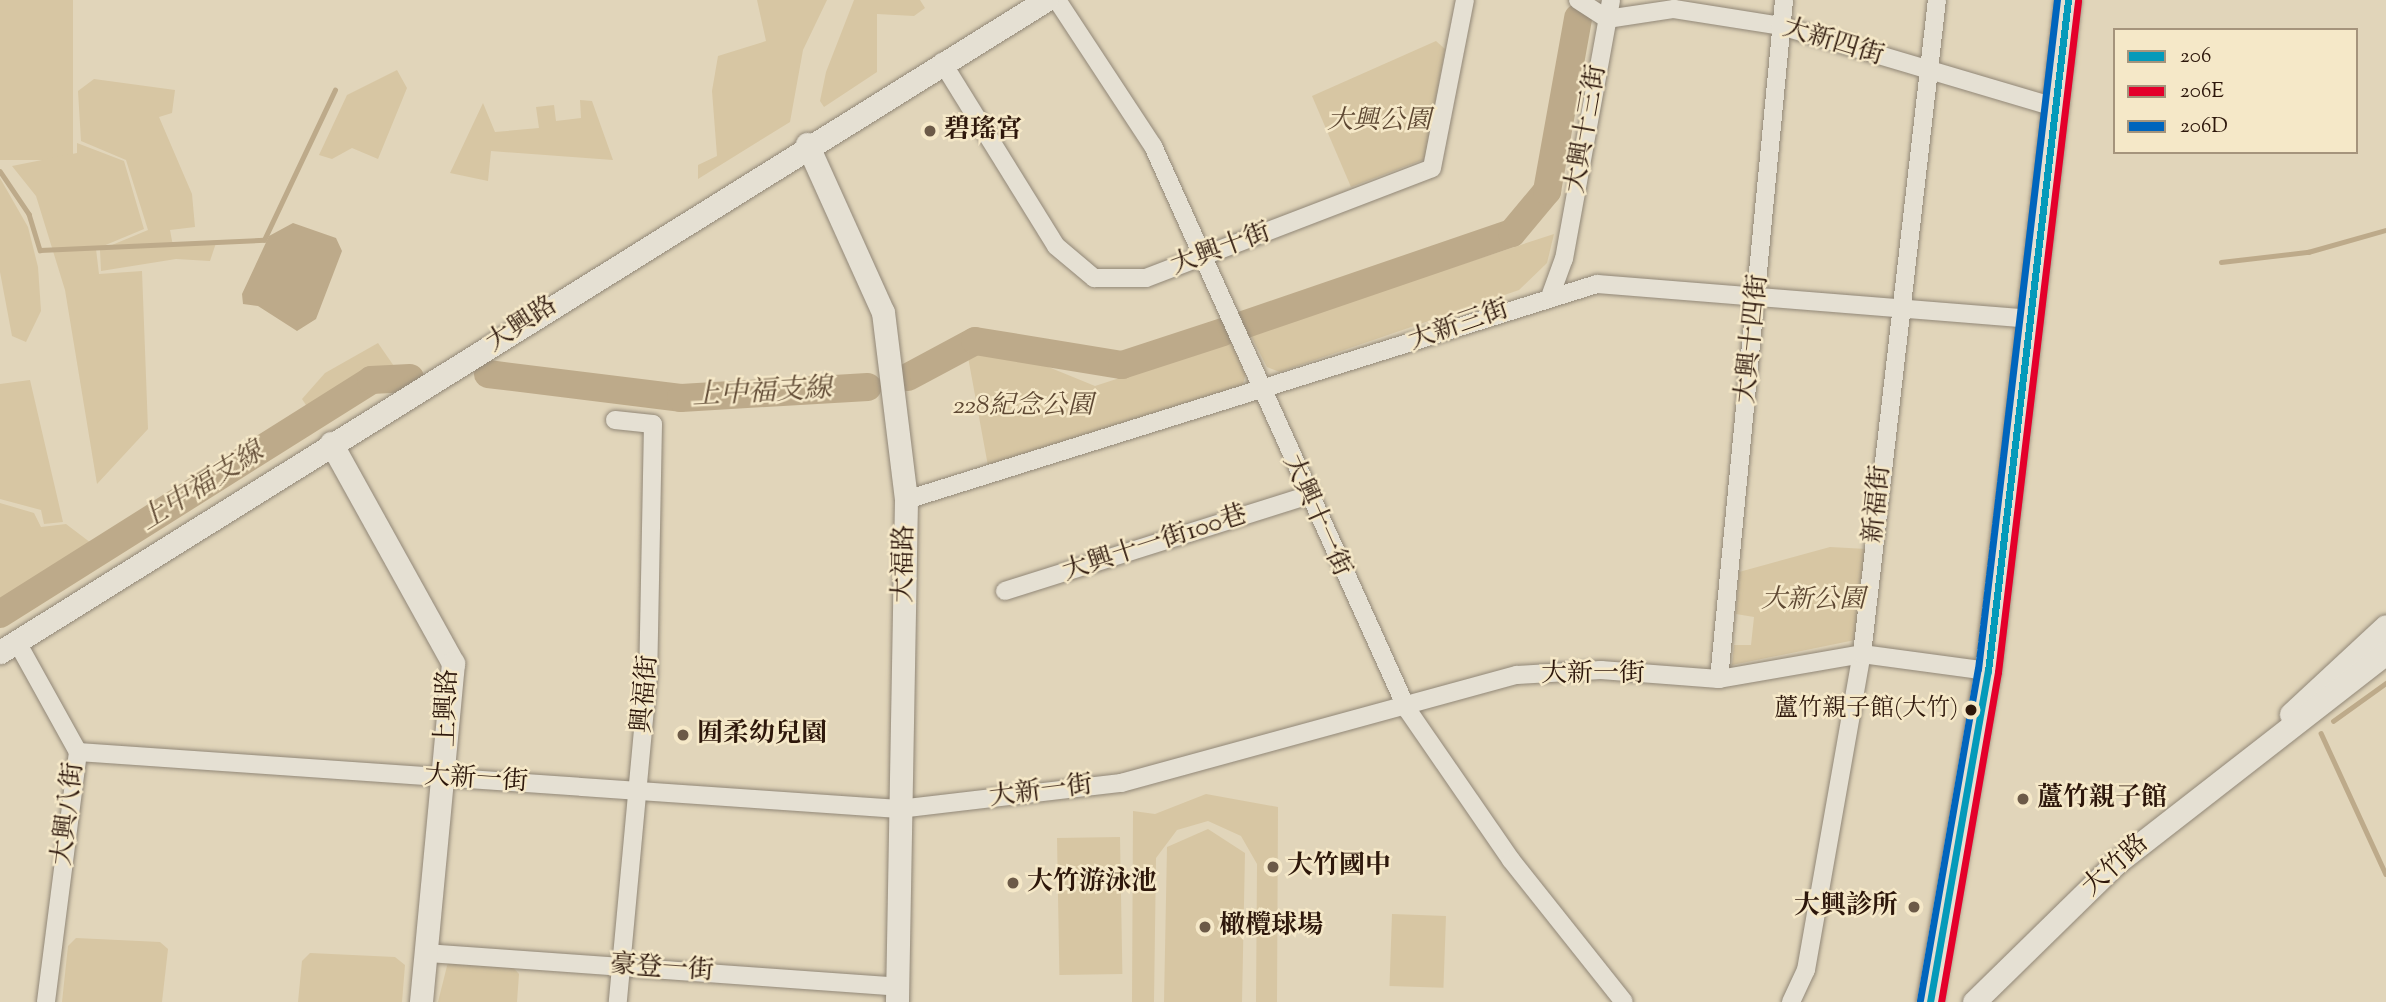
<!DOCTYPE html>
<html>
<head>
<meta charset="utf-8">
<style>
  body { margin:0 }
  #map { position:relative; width:2386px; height:1002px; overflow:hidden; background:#e1d5ba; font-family:"Sorts Mill Goudy","Noto Serif TC",serif }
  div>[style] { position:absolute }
  .green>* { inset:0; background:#d7c6a3; transform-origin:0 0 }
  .water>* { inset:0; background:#bdaa8a }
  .stream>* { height:4.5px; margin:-2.25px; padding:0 2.25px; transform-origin:2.25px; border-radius:2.25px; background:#bdaa8a }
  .river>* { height:28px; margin:-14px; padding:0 14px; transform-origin:14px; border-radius:14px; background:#bdaa8a }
  .roads { filter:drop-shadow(0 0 2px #918777) drop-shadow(0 0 2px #918777) }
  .minor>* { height:18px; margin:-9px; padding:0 9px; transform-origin:9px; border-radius:9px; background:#e5e0d3 }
  .tertiary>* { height:23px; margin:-11.5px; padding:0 11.5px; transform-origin:11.5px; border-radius:11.5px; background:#e5e0d3 }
  .secondary>* { height:26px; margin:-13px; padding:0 13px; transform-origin:13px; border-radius:13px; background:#e5e0d3 }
  .bus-1>* { height:7px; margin:-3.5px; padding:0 3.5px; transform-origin:3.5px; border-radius:3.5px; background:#049aba }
  .bus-2>* { height:7px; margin:-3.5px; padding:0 3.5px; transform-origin:3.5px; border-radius:3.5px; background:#e4002b }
  .bus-3>* { height:7px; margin:-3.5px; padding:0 3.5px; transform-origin:3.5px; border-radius:3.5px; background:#0065bd }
  .dots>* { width:19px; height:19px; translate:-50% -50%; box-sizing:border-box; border:4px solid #f5e8c8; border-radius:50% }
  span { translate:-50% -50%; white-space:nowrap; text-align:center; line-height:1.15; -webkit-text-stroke:5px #f5e8c8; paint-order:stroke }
  .bus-label { font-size:24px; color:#2d170b }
  .right { translate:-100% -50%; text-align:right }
  .street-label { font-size:26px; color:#2d170b }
  .park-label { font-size:26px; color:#5e4833; font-style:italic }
  .poi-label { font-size:26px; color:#2d170b; font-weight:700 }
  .left { translate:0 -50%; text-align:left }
  .water-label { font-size:28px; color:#614b35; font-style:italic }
  .legend { position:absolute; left:2113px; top:28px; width:245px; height:126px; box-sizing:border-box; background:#f5e8c8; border:2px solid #a5947c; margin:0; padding:9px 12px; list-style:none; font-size:21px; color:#2d170b }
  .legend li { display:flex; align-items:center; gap:14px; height:35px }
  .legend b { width:35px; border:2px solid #a5947c }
</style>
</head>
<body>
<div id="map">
  <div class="green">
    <i style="left:0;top:0;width:73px;height:160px"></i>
    <i style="clip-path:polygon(757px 0,827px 0,803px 50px,790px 122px,698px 179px,698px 165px,717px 156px,712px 91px,718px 56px,766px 41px)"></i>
    <i style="clip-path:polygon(854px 0,920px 0,925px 8px,914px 16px,877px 14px,877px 72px,824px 107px,820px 101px,826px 72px)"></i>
    <i style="clip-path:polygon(1436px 41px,1445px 49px,1425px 159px,1351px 187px,1312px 96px)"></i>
    <i style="clip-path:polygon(397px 70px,407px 88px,378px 159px,352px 148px,332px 159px,319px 155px,347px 95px)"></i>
    <i style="clip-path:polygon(94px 79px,175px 90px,172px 113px,159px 117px,192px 194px,195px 227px,170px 230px,173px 246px,217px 240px,210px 261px,176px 259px,101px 271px,100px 250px,148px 230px,126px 160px,81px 141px,78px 91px)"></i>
    <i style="clip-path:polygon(580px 100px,592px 101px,613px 160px,491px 151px,488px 181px,450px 173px,483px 103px,495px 132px,539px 128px,536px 107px,554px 105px,556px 121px,581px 118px)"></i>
    <i style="clip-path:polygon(77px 143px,124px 161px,144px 229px,96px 249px,99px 274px,142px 271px,148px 429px,97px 484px,65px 290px,36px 196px,12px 166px,77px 153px)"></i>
    <i style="clip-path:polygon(0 178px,28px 227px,38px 267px,41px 311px,26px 342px,12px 336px,0 272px)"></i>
    <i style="clip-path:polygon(1554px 234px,1547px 263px,1519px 290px,1280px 372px,1267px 367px,1250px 334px)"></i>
    <i style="clip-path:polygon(1233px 341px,1247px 370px,1242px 387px,988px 466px,968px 357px,1007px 350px,1095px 386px)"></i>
    <i style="clip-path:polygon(378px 343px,398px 372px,316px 420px,302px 399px,325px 373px)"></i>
    <i style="clip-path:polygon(30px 380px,63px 522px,44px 524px,41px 510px,0 499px,0 384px)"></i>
    <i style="clip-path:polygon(0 503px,34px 513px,41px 527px,66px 524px,95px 546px,0 607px)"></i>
    <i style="clip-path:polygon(1830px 547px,1867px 549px,1855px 640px,1732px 665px,1734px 645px,1751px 645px,1754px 617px,1736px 614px,1739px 572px)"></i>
    <i style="clip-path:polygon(1206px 794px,1278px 807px,1277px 1002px,1256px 1002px,1257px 864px,1241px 836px,1208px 821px,1177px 830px,1156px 858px,1154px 1002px,1132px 1002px,1133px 811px,1155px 814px)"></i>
    <i style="clip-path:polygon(1208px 829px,1245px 853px,1242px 1002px,1164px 1002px,1167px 847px)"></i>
    <i style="left:1120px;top:837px;width:137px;height:63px;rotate:89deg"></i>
    <i style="left:1392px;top:914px;width:54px;height:72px;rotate:2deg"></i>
    <i style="clip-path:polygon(76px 938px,160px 942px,168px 949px,162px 1002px,62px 1002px,68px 946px)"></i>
    <i style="clip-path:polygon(310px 953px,395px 957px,405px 965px,402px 1002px,298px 1002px,302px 961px)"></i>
    <i style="clip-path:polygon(448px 962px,512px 966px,519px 974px,517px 1002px,438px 1002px)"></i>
  </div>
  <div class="water">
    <i style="clip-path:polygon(293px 223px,336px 238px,342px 251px,316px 319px,297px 331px,258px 306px,243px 304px,242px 294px,269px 236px)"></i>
  </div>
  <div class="stream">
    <i style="left:0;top:171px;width:52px;rotate:56deg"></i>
    <i style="left:29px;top:214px;width:38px;rotate:73deg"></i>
    <i style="left:40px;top:250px;width:224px;rotate:-2.6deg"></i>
    <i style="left:264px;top:240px;width:166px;rotate:-64.7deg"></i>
    <i style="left:2221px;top:262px;width:88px;rotate:-6.6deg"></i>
    <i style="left:2308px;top:252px;width:81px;rotate:-15.8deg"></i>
    <i style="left:2333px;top:721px;width:65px;rotate:-35.6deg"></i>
    <i style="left:2321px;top:733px;width:155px;rotate:65.3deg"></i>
  </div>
  <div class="river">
    <i style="left:1243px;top:325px;width:284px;rotate:-18.9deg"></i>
    <i style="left:1512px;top:233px;width:55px;rotate:-50.2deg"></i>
    <i style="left:1547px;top:191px;width:176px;rotate:-79.8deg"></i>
    <i style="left:488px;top:374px;width:194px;rotate:7.1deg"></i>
    <i style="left:681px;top:398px;width:187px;rotate:-3.4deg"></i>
    <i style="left:908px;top:377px;width:76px;rotate:-28.2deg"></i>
    <i style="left:975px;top:341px;width:149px;rotate:9.3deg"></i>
    <i style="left:1122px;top:365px;width:106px;rotate:-18.1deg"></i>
    <i style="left:0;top:614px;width:439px;rotate:-32.2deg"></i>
    <i style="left:371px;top:380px;width:39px;rotate:-3deg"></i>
  </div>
  <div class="roads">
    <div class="minor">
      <i style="left:1057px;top:0;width:175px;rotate:56.7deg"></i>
      <i style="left:1153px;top:146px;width:618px;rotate:65.72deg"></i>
      <i style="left:1407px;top:709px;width:183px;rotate:55.4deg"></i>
      <i style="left:1511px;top:860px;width:181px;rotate:51.5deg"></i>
      <i style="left:1578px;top:0;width:35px;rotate:33deg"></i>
      <i style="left:1607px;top:19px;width:68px;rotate:-8.5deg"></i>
      <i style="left:1674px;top:9px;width:108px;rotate:9deg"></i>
      <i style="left:1781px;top:26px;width:285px;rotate:16.5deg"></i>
      <i style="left:942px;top:62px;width:216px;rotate:58.2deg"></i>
      <i style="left:1056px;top:246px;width:50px;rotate:40.1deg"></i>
      <i style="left:1094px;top:278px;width:52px"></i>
      <i style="left:1146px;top:278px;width:306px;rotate:-21deg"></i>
      <i style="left:1432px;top:168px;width:171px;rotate:-78.9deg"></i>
      <i style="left:1551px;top:294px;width:37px;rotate:-70deg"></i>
      <i style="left:1564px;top:259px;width:263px;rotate:-79.7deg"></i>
      <i style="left:615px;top:420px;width:38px;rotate:6deg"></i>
      <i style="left:653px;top:424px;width:252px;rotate:91.1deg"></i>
      <i style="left:648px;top:676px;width:327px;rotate:95.3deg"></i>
      <i style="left:906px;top:500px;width:724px;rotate:-17.36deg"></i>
      <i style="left:1597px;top:284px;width:434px;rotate:4.6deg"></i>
      <i style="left:1005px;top:591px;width:316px;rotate:-17.5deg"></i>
      <i style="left:17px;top:642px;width:126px;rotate:61deg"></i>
      <i style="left:78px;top:752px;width:252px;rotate:97.3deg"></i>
      <i style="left:1719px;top:679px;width:682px;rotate:-84.53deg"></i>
      <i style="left:78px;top:752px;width:823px;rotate:3.97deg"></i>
      <i style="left:899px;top:809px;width:224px;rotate:-6.7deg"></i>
      <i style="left:1121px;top:783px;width:410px;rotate:-15.3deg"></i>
      <i style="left:1517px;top:675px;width:84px;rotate:-3.4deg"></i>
      <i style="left:1601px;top:670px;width:118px;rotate:4.4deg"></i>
      <i style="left:1719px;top:679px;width:145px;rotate:-9.9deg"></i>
      <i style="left:1862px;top:654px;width:127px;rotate:7.7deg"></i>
      <i style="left:427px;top:953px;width:471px;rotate:4.1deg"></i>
      <i style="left:1791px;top:1002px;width:35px;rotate:-65deg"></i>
      <i style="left:1806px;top:970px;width:321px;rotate:-80deg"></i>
      <i style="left:1862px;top:654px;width:658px;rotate:-83.46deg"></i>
    </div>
    <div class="tertiary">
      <i style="left:807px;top:144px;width:184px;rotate:65.7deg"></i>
      <i style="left:883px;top:312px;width:189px;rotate:83deg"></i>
      <i style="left:906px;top:500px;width:502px;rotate:91.03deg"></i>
      <i style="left:331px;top:443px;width:252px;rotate:61deg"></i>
      <i style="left:453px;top:663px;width:341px;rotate:95.4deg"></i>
      <i style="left:0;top:652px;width:1233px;rotate:-31.94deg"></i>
      <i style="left:2291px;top:714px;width:129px;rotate:-42.8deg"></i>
      <i style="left:1974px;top:1002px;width:199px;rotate:-44.4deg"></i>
      <i style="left:2116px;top:863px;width:342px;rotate:-37.9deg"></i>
    </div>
    <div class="secondary">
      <i style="left:1930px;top:1002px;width:336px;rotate:-80.1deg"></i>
      <i style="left:1988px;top:671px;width:676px;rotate:-83.2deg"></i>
    </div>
  </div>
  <div class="bus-1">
    <i style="left:1930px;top:1002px;width:336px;rotate:-80.1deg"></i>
    <i style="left:1988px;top:671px;width:676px;rotate:-83.2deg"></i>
  </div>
  <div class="bus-2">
    <i style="left:1941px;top:1002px;width:335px;rotate:-80.2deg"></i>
    <i style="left:1998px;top:672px;width:676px;rotate:-83.2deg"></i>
  </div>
  <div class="bus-3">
    <i style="left:1920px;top:1000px;width:336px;rotate:-80.1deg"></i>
    <i style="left:1978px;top:669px;width:674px;rotate:-83.27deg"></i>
  </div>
  <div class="dots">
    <i style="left:930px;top:131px;background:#6c5a48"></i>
    <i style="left:1971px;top:710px;background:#2d170b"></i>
    <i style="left:683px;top:735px;background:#6c5a48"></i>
    <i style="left:2023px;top:799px;background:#6c5a48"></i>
    <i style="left:1273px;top:867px;background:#6c5a48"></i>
    <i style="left:1013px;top:883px;background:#6c5a48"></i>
    <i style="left:1914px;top:907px;background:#6c5a48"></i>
    <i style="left:1205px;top:927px;background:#6c5a48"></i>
  </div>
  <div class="bus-label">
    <span class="right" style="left:1958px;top:710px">蘆竹親子館(大竹)</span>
  </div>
  <div class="street-label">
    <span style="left:1833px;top:43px;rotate:17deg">大新四街</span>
    <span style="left:1587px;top:129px;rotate:-80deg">大興十三街</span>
    <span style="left:1221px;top:250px;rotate:-20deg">大興十街</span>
    <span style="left:522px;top:325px;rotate:-33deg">大興路</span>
    <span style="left:1459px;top:326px;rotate:-19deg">大新三街</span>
    <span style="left:1753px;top:339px;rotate:-84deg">大興十四街</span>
    <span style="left:1878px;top:504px;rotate:-84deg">新福街</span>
    <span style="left:1316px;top:516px;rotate:66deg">大興十一街</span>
    <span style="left:1155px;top:544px;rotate:-18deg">大興十一街100巷</span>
    <span style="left:905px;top:564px;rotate:-89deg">大福路</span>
    <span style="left:1593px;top:675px">大新一街</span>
    <span style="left:646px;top:694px;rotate:-85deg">興福街</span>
    <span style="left:448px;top:708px;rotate:-88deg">上興路</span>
    <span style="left:476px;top:780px;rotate:4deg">大新一街</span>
    <span style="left:1041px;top:792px;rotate:-7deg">大新一街</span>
    <span style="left:69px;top:814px;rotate:-83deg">大興八街</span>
    <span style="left:2116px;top:866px;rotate:-42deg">大竹路</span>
    <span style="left:662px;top:969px;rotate:4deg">豪登一街</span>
  </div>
  <div class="park-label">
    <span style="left:1379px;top:122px">大興公園</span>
    <span style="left:1023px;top:407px">228紀念公園</span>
    <span style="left:1813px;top:601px">大新公園</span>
  </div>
  <div class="poi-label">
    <span class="left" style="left:944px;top:131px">碧瑤宮</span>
    <span class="left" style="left:697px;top:735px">囿柔幼兒園</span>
    <span class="left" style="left:2037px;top:799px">蘆竹親子館</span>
    <span class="left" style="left:1287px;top:867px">大竹國中</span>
    <span class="left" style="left:1027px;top:883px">大竹游泳池</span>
    <span class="right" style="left:1898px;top:907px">大興診所</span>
    <span class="left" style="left:1219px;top:927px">橄欖球場</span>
  </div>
  <div class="water-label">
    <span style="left:762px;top:393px;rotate:-3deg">上中福支線</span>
    <span style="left:202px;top:487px;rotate:-32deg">上中福支線</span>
  </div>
  <ul class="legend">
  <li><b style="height:9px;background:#049aba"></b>206</li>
  <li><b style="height:9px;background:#e4002b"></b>206E</li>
  <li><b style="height:9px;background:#0065bd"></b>206D</li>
  </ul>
</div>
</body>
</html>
